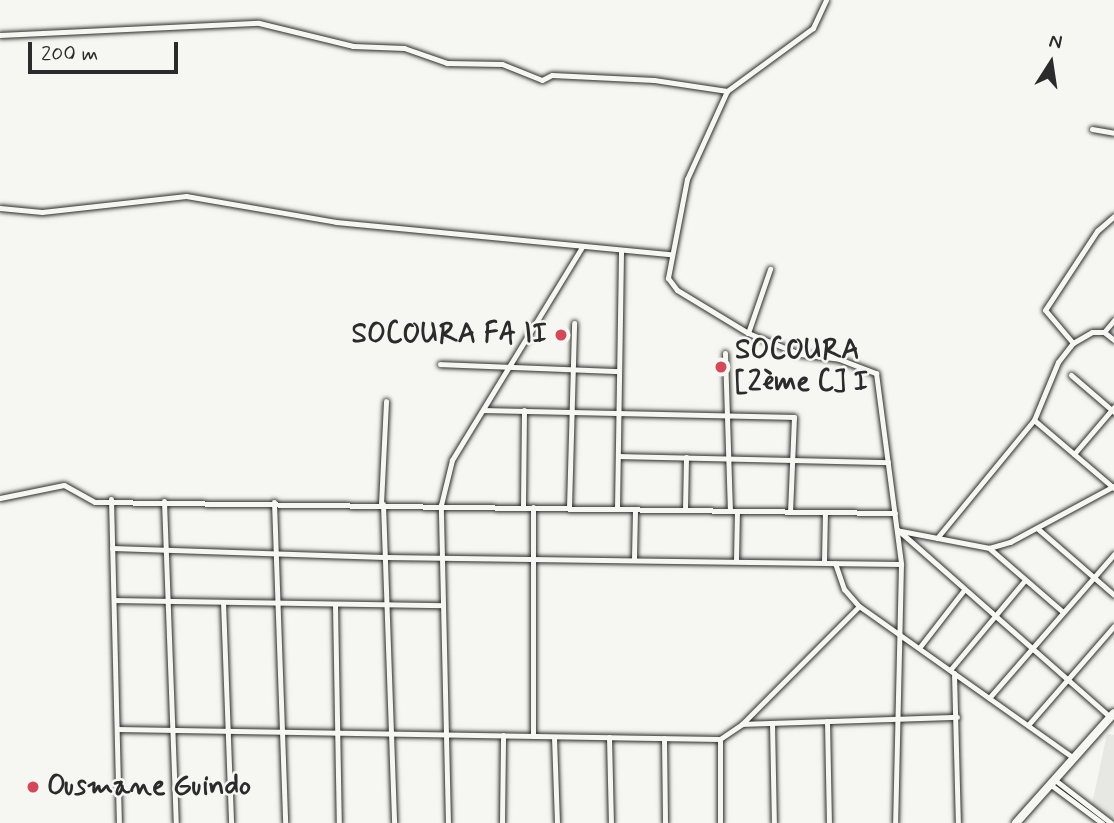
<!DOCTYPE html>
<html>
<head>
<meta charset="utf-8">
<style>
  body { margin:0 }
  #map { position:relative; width:1114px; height:823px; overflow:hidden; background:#f6f6f2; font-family:Mynerve,sans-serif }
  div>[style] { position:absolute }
  .built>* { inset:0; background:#e7e7e3 }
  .roads { filter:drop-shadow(0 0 2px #2b2b2b) drop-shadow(0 0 2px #2b2b2b) }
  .minor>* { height:5px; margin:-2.5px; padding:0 2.5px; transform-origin:2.5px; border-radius:2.5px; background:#f6f6f2 }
  .primary>* { height:8px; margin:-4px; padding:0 4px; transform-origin:4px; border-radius:4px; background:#f6f6f2 }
  .dots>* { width:19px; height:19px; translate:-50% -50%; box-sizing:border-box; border:4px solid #f6f6f2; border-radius:50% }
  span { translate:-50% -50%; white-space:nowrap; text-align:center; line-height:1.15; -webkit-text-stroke:5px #f6f6f2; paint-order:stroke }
  .poi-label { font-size:28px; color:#2b2b2b; font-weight:700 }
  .right { translate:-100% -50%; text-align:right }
  .left { translate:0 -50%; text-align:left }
  .north { position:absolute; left:1016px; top:28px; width:70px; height:70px; -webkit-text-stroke:5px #f6f6f2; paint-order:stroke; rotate:12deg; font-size:19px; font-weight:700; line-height:28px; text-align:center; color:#2b2b2b }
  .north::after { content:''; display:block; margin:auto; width:24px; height:32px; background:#2b2b2b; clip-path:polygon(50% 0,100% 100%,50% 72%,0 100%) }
  .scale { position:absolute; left:28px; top:42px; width:150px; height:32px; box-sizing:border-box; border:4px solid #2b2b2b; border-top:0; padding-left:9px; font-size:21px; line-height:24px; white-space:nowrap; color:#2b2b2b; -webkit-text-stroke:5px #f6f6f2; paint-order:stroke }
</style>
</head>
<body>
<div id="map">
  <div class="built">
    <i style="clip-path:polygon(1107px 734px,1114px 735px,1114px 820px,1092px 804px)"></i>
  </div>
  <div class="roads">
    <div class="minor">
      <i style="left:826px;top:0;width:31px;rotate:115deg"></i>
      <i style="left:813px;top:28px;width:107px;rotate:143.8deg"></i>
      <i style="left:727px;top:91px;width:97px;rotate:114.4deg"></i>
      <i style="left:687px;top:179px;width:101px;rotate:100.9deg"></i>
      <i style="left:668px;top:278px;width:15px;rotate:53deg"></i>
      <i style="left:677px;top:290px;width:83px;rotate:31.2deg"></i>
      <i style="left:748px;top:333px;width:56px;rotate:22deg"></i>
      <i style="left:800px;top:354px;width:39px;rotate:7deg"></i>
      <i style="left:839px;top:359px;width:40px;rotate:21deg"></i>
      <i style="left:876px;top:373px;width:193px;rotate:82.5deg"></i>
      <i style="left:901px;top:564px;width:259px;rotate:91.3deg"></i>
      <i style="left:0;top:35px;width:259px;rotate:-2.7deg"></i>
      <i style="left:259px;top:23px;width:97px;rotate:13.7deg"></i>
      <i style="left:353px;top:46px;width:51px;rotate:2.2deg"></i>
      <i style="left:404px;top:48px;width:46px;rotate:19.2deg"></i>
      <i style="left:447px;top:63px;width:55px;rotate:1deg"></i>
      <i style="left:502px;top:64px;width:43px;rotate:21.8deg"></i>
      <i style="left:542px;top:80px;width:11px;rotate:-27deg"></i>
      <i style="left:552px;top:75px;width:102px;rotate:2.8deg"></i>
      <i style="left:654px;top:80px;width:74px;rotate:8.6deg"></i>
      <i style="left:1092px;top:129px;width:22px;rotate:10deg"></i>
      <i style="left:0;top:208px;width:42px;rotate:5.4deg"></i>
      <i style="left:42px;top:212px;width:145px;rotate:-6.3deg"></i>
      <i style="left:186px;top:196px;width:152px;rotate:9.8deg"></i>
      <i style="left:336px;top:222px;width:336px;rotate:5.5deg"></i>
      <i style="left:1104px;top:332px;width:13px;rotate:39deg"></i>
      <i style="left:748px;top:333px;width:68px;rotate:-71deg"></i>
      <i style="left:1073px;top:343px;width:43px;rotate:-130.3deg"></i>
      <i style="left:1045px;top:310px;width:95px;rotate:-56.6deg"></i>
      <i style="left:1097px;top:231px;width:23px;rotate:-41deg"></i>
      <i style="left:725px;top:353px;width:157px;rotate:88.2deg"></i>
      <i style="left:440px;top:364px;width:178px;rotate:2.3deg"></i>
      <i style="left:1071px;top:375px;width:57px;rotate:40.7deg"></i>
      <i style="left:484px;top:410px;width:310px;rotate:1.3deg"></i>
      <i style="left:794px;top:417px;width:95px;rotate:92.4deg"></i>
      <i style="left:1034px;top:420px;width:63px;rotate:-67.5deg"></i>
      <i style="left:1058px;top:362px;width:24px;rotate:-52deg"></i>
      <i style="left:1073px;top:343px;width:22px;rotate:-30deg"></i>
      <i style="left:1092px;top:332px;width:12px"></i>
      <i style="left:1104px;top:332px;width:16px;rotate:-50deg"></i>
      <i style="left:1074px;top:454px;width:62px;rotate:-49.6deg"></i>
      <i style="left:619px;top:456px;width:269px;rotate:1.3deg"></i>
      <i style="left:0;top:498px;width:65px;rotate:-11.5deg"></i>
      <i style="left:64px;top:485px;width:35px;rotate:29deg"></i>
      <i style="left:95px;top:502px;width:800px;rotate:0.79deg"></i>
      <i style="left:111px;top:499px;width:324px;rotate:88.6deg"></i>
      <i style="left:164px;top:501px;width:322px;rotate:87.9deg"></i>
      <i style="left:274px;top:502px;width:321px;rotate:88deg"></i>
      <i style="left:381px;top:504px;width:103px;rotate:-87.2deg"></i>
      <i style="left:383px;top:504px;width:319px;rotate:88deg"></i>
      <i style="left:523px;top:506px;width:96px;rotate:-89.4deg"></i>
      <i style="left:569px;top:507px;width:184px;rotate:-88.4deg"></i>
      <i style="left:617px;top:508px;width:256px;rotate:-89.1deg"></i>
      <i style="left:685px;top:510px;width:53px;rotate:-88.9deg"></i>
      <i style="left:1037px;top:528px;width:102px;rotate:41deg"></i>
      <i style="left:898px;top:530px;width:283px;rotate:41.4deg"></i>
      <i style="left:901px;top:531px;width:90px;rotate:10.9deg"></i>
      <i style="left:989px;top:548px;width:22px;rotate:-16deg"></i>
      <i style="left:1010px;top:542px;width:118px;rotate:-28.3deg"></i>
      <i style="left:937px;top:538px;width:153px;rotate:-50.6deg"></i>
      <i style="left:1034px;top:420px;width:105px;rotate:40.4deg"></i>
      <i style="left:112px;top:548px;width:272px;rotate:1.9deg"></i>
      <i style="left:384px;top:557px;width:517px;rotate:0.78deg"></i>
      <i style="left:989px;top:548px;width:98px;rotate:40.9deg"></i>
      <i style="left:634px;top:558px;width:49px;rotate:-88.8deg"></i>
      <i style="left:736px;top:561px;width:50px;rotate:-88.9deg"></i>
      <i style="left:824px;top:562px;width:50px;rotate:-88.9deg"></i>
      <i style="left:835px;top:563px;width:28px;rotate:71deg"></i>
      <i style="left:844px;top:589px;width:23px;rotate:49deg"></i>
      <i style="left:859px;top:606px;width:263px;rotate:35.3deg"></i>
      <i style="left:114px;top:600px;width:329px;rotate:0.9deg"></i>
      <i style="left:223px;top:602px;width:221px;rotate:87.9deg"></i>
      <i style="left:335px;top:604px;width:219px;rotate:89deg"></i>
      <i style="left:919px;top:648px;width:73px;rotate:-52.2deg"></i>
      <i style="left:950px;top:670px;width:117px;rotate:-50.2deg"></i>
      <i style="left:954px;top:673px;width:150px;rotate:88.5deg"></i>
      <i style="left:989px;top:698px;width:191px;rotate:-49deg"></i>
      <i style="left:827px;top:721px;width:102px;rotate:88.9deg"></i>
      <i style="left:772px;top:723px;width:100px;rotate:88.9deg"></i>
      <i style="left:742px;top:724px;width:215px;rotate:-1.9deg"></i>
      <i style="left:1028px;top:725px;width:131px;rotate:-49deg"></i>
      <i style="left:117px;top:729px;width:603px;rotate:0.95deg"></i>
      <i style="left:720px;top:739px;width:27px;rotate:-34deg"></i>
      <i style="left:742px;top:724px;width:166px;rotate:-45.2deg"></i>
      <i style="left:533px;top:736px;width:229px;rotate:-90deg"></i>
      <i style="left:554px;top:737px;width:86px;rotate:88deg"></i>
      <i style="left:609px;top:737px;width:86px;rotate:88.7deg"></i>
      <i style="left:664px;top:738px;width:85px;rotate:89.3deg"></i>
      <i style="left:720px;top:739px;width:84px;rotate:90deg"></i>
      <i style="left:1055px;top:780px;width:71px;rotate:37.5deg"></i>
      <i style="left:1051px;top:785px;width:64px;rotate:36.7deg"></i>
      <i style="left:448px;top:823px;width:318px;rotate:-91.3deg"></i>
      <i style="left:441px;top:505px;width:46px;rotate:-76.3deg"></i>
      <i style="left:452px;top:460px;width:250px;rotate:-58.6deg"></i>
      <i style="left:502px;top:823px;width:88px;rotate:-89.3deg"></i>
    </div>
    <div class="primary">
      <i style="left:1016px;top:823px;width:147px;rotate:-48.3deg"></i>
    </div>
  </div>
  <div class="dots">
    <i style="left:561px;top:335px;background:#d1495b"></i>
    <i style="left:721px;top:367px;background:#d1495b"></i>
    <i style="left:33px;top:787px;background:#d1495b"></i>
  </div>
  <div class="poi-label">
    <span class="right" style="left:547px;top:335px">SOCOURA FA II</span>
    <span class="left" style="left:735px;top:367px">SOCOURA<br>[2ème C] I</span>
    <span class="left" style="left:47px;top:787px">Ousmane Guindo</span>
  </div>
  <div class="north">N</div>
  <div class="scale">200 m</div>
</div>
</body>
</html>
